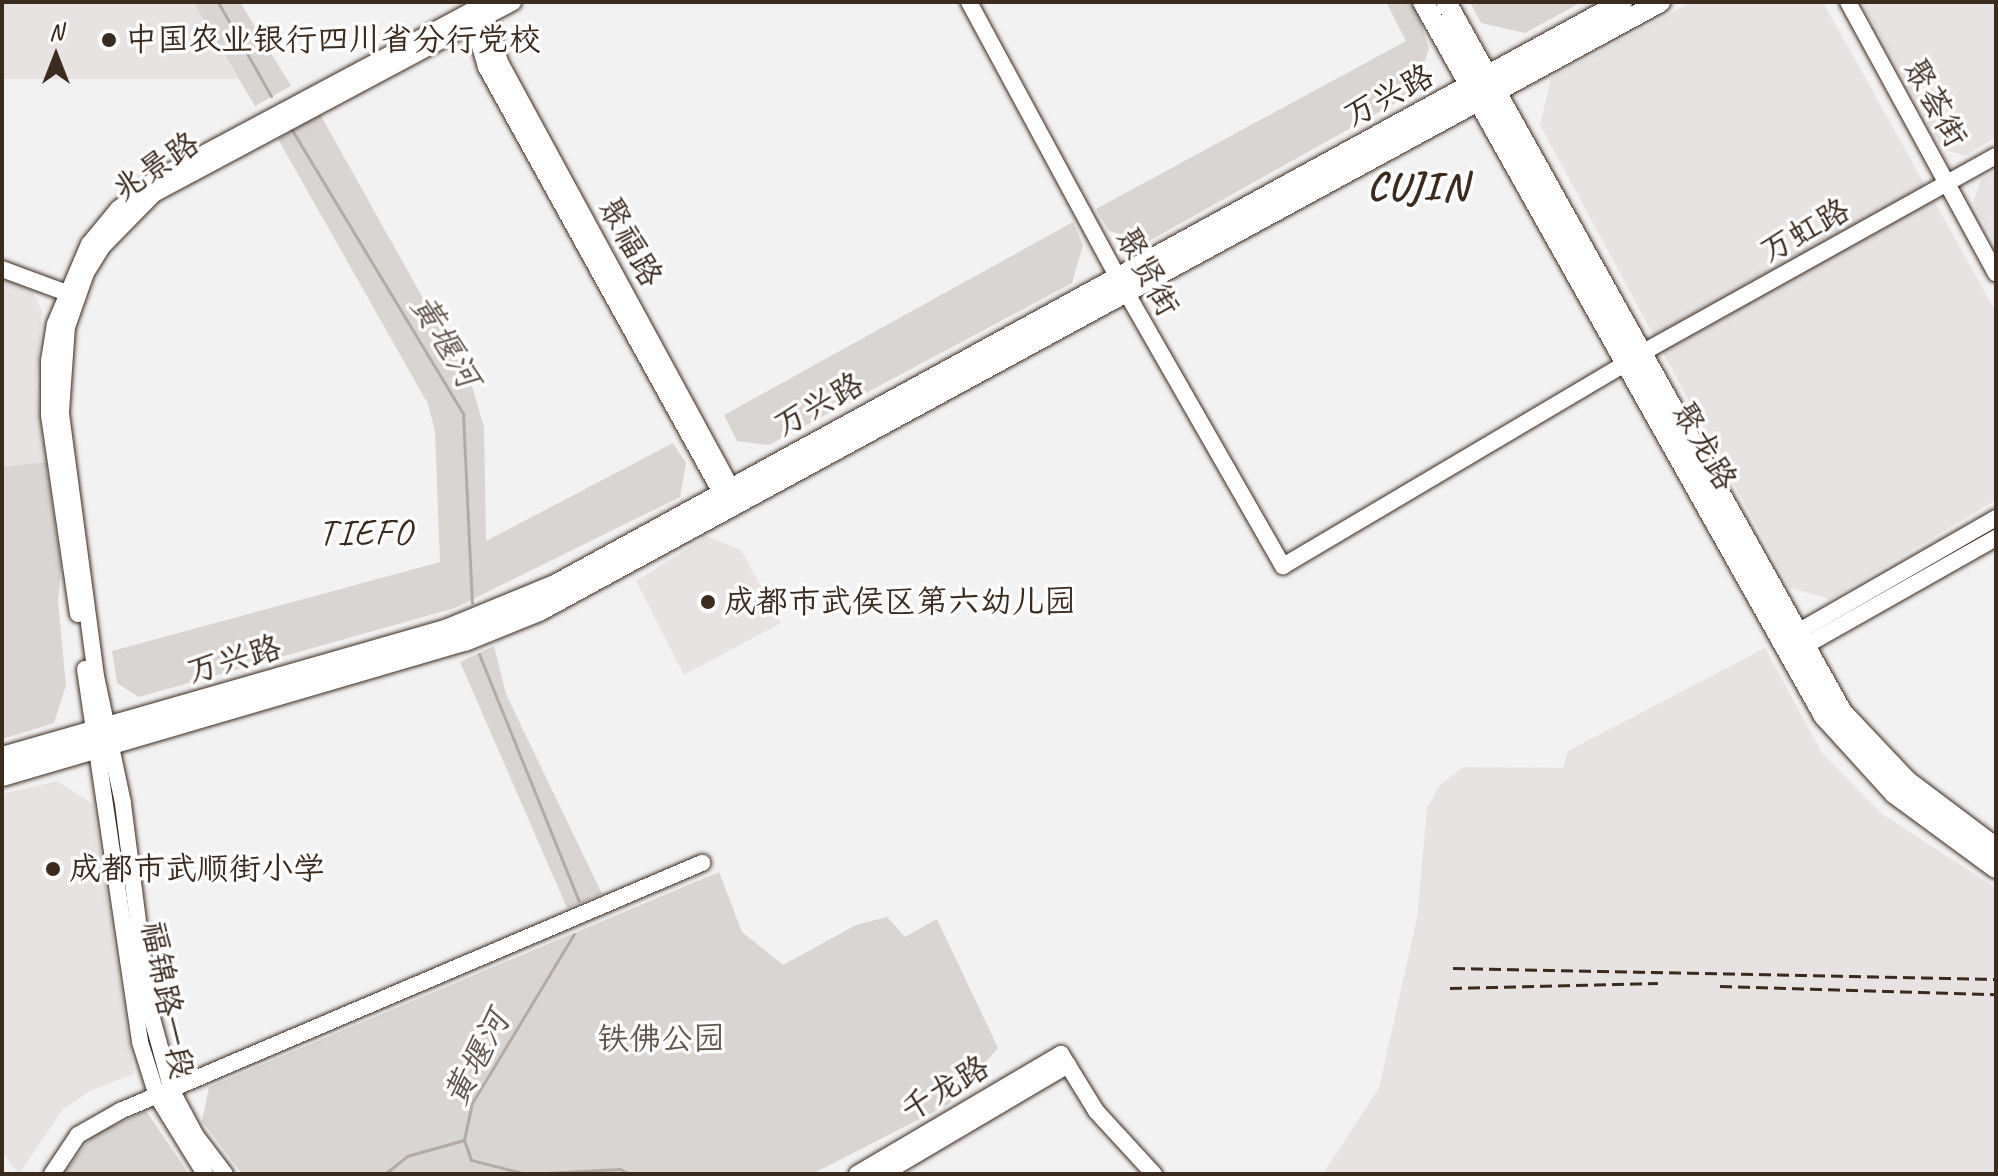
<!DOCTYPE html>
<html>
<head>
<meta charset="utf-8">
<style>
  body { margin:0 }
  #map { position:relative; width:1998px; height:1176px; overflow:hidden; background:#f3f2f2; font-family:Caveat,"LXGW WenKai TC",sans-serif }
  div>[style] { position:absolute }
  .built>* { inset:0; background:#e6e3e2 }
  .green>* { inset:0; background:#d8d5d2 }
  .stream>* { height:3px; margin:-1.5px; padding:0 1.5px; transform-origin:1.5px; border-radius:1.5px; background:#b2aba7 }
  .roads { filter:drop-shadow(0 0 2px #3b2a1e) drop-shadow(0 0 2px #3b2a1e) }
  .minor>* { height:16px; margin:-8px; padding:0 8px; transform-origin:8px; border-radius:8px; background:#fff }
  .major>* { height:20px; margin:-10px; padding:0 10px; transform-origin:10px; border-radius:10px; background:#fff }
  .rail>* { height:3px; margin-top:-1.5px; transform-origin:0; background:repeating-linear-gradient(90deg,#3b2a1e 0 12px,transparent 0 18px) }
  .dots>* { width:22px; height:22px; translate:-50% -50%; box-sizing:border-box; border:4px solid #fff; border-radius:50% }
  span { translate:-50% -50%; white-space:nowrap; text-align:center; line-height:1.15; -webkit-text-stroke:7px #fff; paint-order:stroke }
  .poi-label { font-size:32px; color:#3b2a1e }
  .left { translate:0 -50%; text-align:left }
  .street-label { font-size:32px; color:#3b2a1e }
  .park-label { font-size:32px; color:#62554b }
  .water-label { font-size:34px; color:#65574e; font-style:italic }
  .quarter-label { font-size:36px; color:#3b2a1e; letter-spacing:2px }
  .district-label { font-size:40px; color:#3b2a1e; font-weight:700; letter-spacing:2px }
  .frame { position:absolute; inset:0; border:4px solid #3b2a1e; pointer-events:none }
  .north { position:absolute; left:16px; top:16px; width:80px; height:80px; -webkit-text-stroke:6px #fff; paint-order:stroke; rotate:0deg; font-size:22px; font-weight:700; line-height:32px; text-align:center; color:#3b2a1e }
  .north::after { content:''; display:block; margin:auto; width:28px; height:36px; background:#3b2a1e; clip-path:polygon(50% 0,100% 100%,50% 72%,0 100%) }
</style>
</head>
<body>
<div id="map">
  <div class="built">
    <i style="clip-path:polygon(2px 2px,193px 2px,238px 79px,2px 79px)"></i>
    <i style="clip-path:polygon(1692px 2px,1823px 2px,1996px 312px,1996px 500px,1830px 599px,1790px 588px,1540px 125px,1551px 78px)"></i>
    <i style="clip-path:polygon(1862px 2px,1996px 2px,1996px 137px,1965px 156px,1943px 149px)"></i>
    <i style="clip-path:polygon(1996px 171px,1996px 246px,1973px 203px,1981px 179px)"></i>
    <i style="clip-path:polygon(2px 276px,31px 288px,42px 311px,36px 386px,46px 462px,2px 469px)"></i>
    <i style="clip-path:polygon(707px 536px,741px 550px,781px 623px,684px 675px,636px 581px)"></i>
    <i style="clip-path:polygon(1765px 648px,1822px 753px,1882px 814px,1996px 888px,1996px 1174px,1323px 1174px,1379px 1088px,1417px 918px,1427px 808px,1440px 785px,1463px 767px,1563px 768px,1568px 751px)"></i>
    <i style="clip-path:polygon(57px 781px,93px 804px,134px 1074px,92px 1090px,63px 1109px,19px 1174px,2px 1152px,2px 794px)"></i>
  </div>
  <div class="green">
    <i style="clip-path:polygon(193px 2px,240px 2px,291px 86px,255px 106px)"></i>
    <i style="clip-path:polygon(1386px 2px,1411px 2px,1418px 14px,1429px 48px,1415px 92px,1149px 241px,1109px 231px,1096px 209px,1406px 41px)"></i>
    <i style="clip-path:polygon(1470px 2px,1582px 2px,1525px 33px,1481px 23px)"></i>
    <i style="clip-path:polygon(320px 114px,472px 386px,484px 427px,486px 541px,673px 443px,686px 463px,680px 497px,455px 608px,139px 697px,117px 683px,112px 651px,440px 562px,435px 431px,428px 404px,278px 139px)"></i>
    <i style="clip-path:polygon(1073px 222px,1083px 245px,1072px 283px,769px 445px,737px 441px,724px 415px)"></i>
    <i style="clip-path:polygon(46px 462px,61px 567px,58px 601px,66px 685px,54px 723px,2px 739px,2px 467px)"></i>
    <i style="clip-path:polygon(494px 646px,506px 694px,602px 894px,567px 908px,460px 662px)"></i>
    <i style="clip-path:polygon(719px 872px,742px 932px,783px 965px,856px 925px,887px 917px,905px 937px,937px 919px,998px 1048px,949px 1104px,812px 1174px,242px 1174px,202px 1121px,209px 1087px)"></i>
    <i style="clip-path:polygon(146px 1111px,189px 1174px,63px 1174px,93px 1135px)"></i>
  </div>
  <div class="stream">
    <i style="left:218px;top:2px;width:108px;rotate:60.6deg"></i>
    <i style="left:292px;top:130px;width:332px;rotate:58.9deg"></i>
    <i style="left:463px;top:414px;width:189px;rotate:87.3deg"></i>
    <i style="left:479px;top:654px;width:266px;rotate:68deg"></i>
    <i style="left:385px;top:1174px;width:28px;rotate:-39deg"></i>
    <i style="left:407px;top:1156px;width:59px;rotate:-15.7deg"></i>
    <i style="left:526px;top:1174px;width:57px;rotate:-165.7deg"></i>
    <i style="left:471px;top:1160px;width:21px;rotate:-109deg"></i>
    <i style="left:464px;top:1140px;width:38px;rotate:-78deg"></i>
    <i style="left:472px;top:1103px;width:197px;rotate:-58.9deg"></i>
    <i style="left:528px;top:1174px;width:92px;rotate:-3.1deg"></i>
    <i style="left:620px;top:1169px;width:10px;rotate:29deg"></i>
  </div>
  <div class="roads">
    <div class="minor">
      <i style="left:969px;top:2px;width:330px;rotate:61.6deg"></i>
      <i style="left:1126px;top:292px;width:316px;rotate:60.2deg"></i>
      <i style="left:1283px;top:566px;width:395px;rotate:-30.6deg"></i>
      <i style="left:1848px;top:2px;width:309px;rotate:61.4deg"></i>
      <i style="left:483px;top:8px;width:57px;rotate:72.5deg"></i>
      <i style="left:500px;top:62px;width:496px;rotate:61.5deg"></i>
      <i style="left:471px;top:15px;width:54px;rotate:73.9deg"></i>
      <i style="left:486px;top:67px;width:499px;rotate:61.1deg"></i>
      <i style="left:2px;top:269px;width:69px;rotate:20.3deg"></i>
      <i style="left:1640px;top:354px;width:407px;rotate:-29.1deg"></i>
      <i style="left:78px;top:614px;width:202px;rotate:-98.3deg"></i>
      <i style="left:49px;top:414px;width:53px;rotate:-90deg"></i>
      <i style="left:49px;top:361px;width:37px;rotate:-81deg"></i>
      <i style="left:55px;top:324px;width:87px;rotate:-67deg"></i>
      <i style="left:89px;top:244px;width:45px;rotate:-50.4deg"></i>
      <i style="left:118px;top:209px;width:46px;rotate:-38.9deg"></i>
      <i style="left:154px;top:180px;width:378px;rotate:-28.1deg"></i>
      <i style="left:1789px;top:637px;width:239px;rotate:-29.9deg"></i>
      <i style="left:1796px;top:651px;width:230px;rotate:-29.5deg"></i>
      <i style="left:85px;top:669px;width:377px;rotate:81.6deg"></i>
      <i style="left:140px;top:1042px;width:57px;rotate:72.5deg"></i>
      <i style="left:157px;top:1096px;width:92px;rotate:58.4deg"></i>
      <i style="left:52px;top:1174px;width:47px;rotate:-56.3deg"></i>
      <i style="left:78px;top:1135px;width:48px;rotate:-29.7deg"></i>
      <i style="left:120px;top:1111px;width:633px;rotate:-23.08deg"></i>
      <i style="left:225px;top:1174px;width:48px;rotate:-127.3deg"></i>
      <i style="left:196px;top:1136px;width:51px;rotate:-118.1deg"></i>
      <i style="left:172px;top:1091px;width:87px;rotate:-105.3deg"></i>
      <i style="left:149px;top:1007px;width:206px;rotate:-97.3deg"></i>
      <i style="left:123px;top:803px;width:130px;rotate:-102deg"></i>
      <i style="left:96px;top:676px;width:266px;rotate:-97.6deg"></i>
      <i style="left:61px;top:412px;width:85px;rotate:-86deg"></i>
      <i style="left:67px;top:327px;width:57px;rotate:-70.6deg"></i>
      <i style="left:86px;top:273px;width:32px;rotate:-58deg"></i>
      <i style="left:103px;top:246px;width:73px;rotate:-45.6deg"></i>
      <i style="left:154px;top:194px;width:407px;rotate:-28.1deg"></i>
      <i style="left:857px;top:1174px;width:237px;rotate:-30.5deg"></i>
      <i style="left:1061px;top:1054px;width:67px;rotate:58.4deg"></i>
      <i style="left:1096px;top:1111px;width:86px;rotate:47.4deg"></i>
      <i style="left:883px;top:1174px;width:215px;rotate:-30.5deg"></i>
    </div>
    <div class="major">
      <i style="left:1423px;top:2px;width:819px;rotate:60.68deg"></i>
      <i style="left:1824px;top:716px;width:104px;rotate:47.7deg"></i>
      <i style="left:1894px;top:793px;width:127px;rotate:36.3deg"></i>
      <i style="left:1446px;top:2px;width:813px;rotate:60.85deg"></i>
      <i style="left:1842px;top:712px;width:95px;rotate:46.7deg"></i>
      <i style="left:1907px;top:781px;width:111px;rotate:37deg"></i>
      <i style="left:2px;top:757px;width:464px;rotate:-16deg"></i>
      <i style="left:448px;top:629px;width:116px;rotate:-22.4deg"></i>
      <i style="left:555px;top:585px;width:1216px;rotate:-28.65deg"></i>
      <i style="left:2px;top:776px;width:482px;rotate:-16.3deg"></i>
      <i style="left:465px;top:641px;width:80px;rotate:-22.1deg"></i>
      <i style="left:539px;top:611px;width:1276px;rotate:-28.51deg"></i>
    </div>
  </div>
  <div class="rail">
    <i style="left:1453px;top:968px;width:543px;rotate:1.16deg"></i>
    <i style="left:1720px;top:986px;width:276px;rotate:1.7deg"></i>
    <i style="left:1450px;top:988px;width:208px;rotate:-1.4deg"></i>
  </div>
  <div class="dots">
    <i style="left:109px;top:40px;background:#3b2a1e"></i>
    <i style="left:708px;top:602px;background:#3b2a1e"></i>
    <i style="left:53px;top:869px;background:#3b2a1e"></i>
  </div>
  <div class="poi-label">
    <span class="left" style="left:125px;top:40px">中国农业银行四川省分行党校</span>
    <span class="left" style="left:724px;top:602px">成都市武侯区第六幼儿园</span>
    <span class="left" style="left:69px;top:869px">成都市武顺街小学</span>
  </div>
  <div class="street-label">
    <span style="left:1389px;top:96px;rotate:-28deg">万兴路</span>
    <span style="left:1935px;top:103px;rotate:61deg">聚荟街</span>
    <span style="left:156px;top:167px;rotate:-34deg">兆景路</span>
    <span style="left:1805px;top:231px;rotate:-29deg">万虹路</span>
    <span style="left:630px;top:242px;rotate:61deg">聚福路</span>
    <span style="left:1147px;top:272px;rotate:61deg">聚贤街</span>
    <span style="left:819px;top:405px;rotate:-29deg">万兴路</span>
    <span style="left:1704px;top:446px;rotate:60deg">聚龙路</span>
    <span style="left:234px;top:660px;rotate:-16deg">万兴路</span>
    <span style="left:167px;top:1000px;rotate:79deg">福锦路一段</span>
    <span style="left:945px;top:1089px;rotate:-31deg">千龙路</span>
  </div>
  <div class="park-label">
    <span style="left:661px;top:1039px">铁佛公园</span>
  </div>
  <div class="water-label">
    <span style="left:446px;top:341px;rotate:59deg">黄堰河</span>
    <span style="left:476px;top:1058px;rotate:-62deg">黄堰河</span>
  </div>
  <div class="quarter-label">
    <span style="left:366px;top:533px">TIEFO</span>
  </div>
  <div class="district-label">
    <span style="left:1418px;top:186px">CUJIN</span>
  </div>
  <div class="frame"></div>
  <div class="north">N</div>
</div>
</body>
</html>
